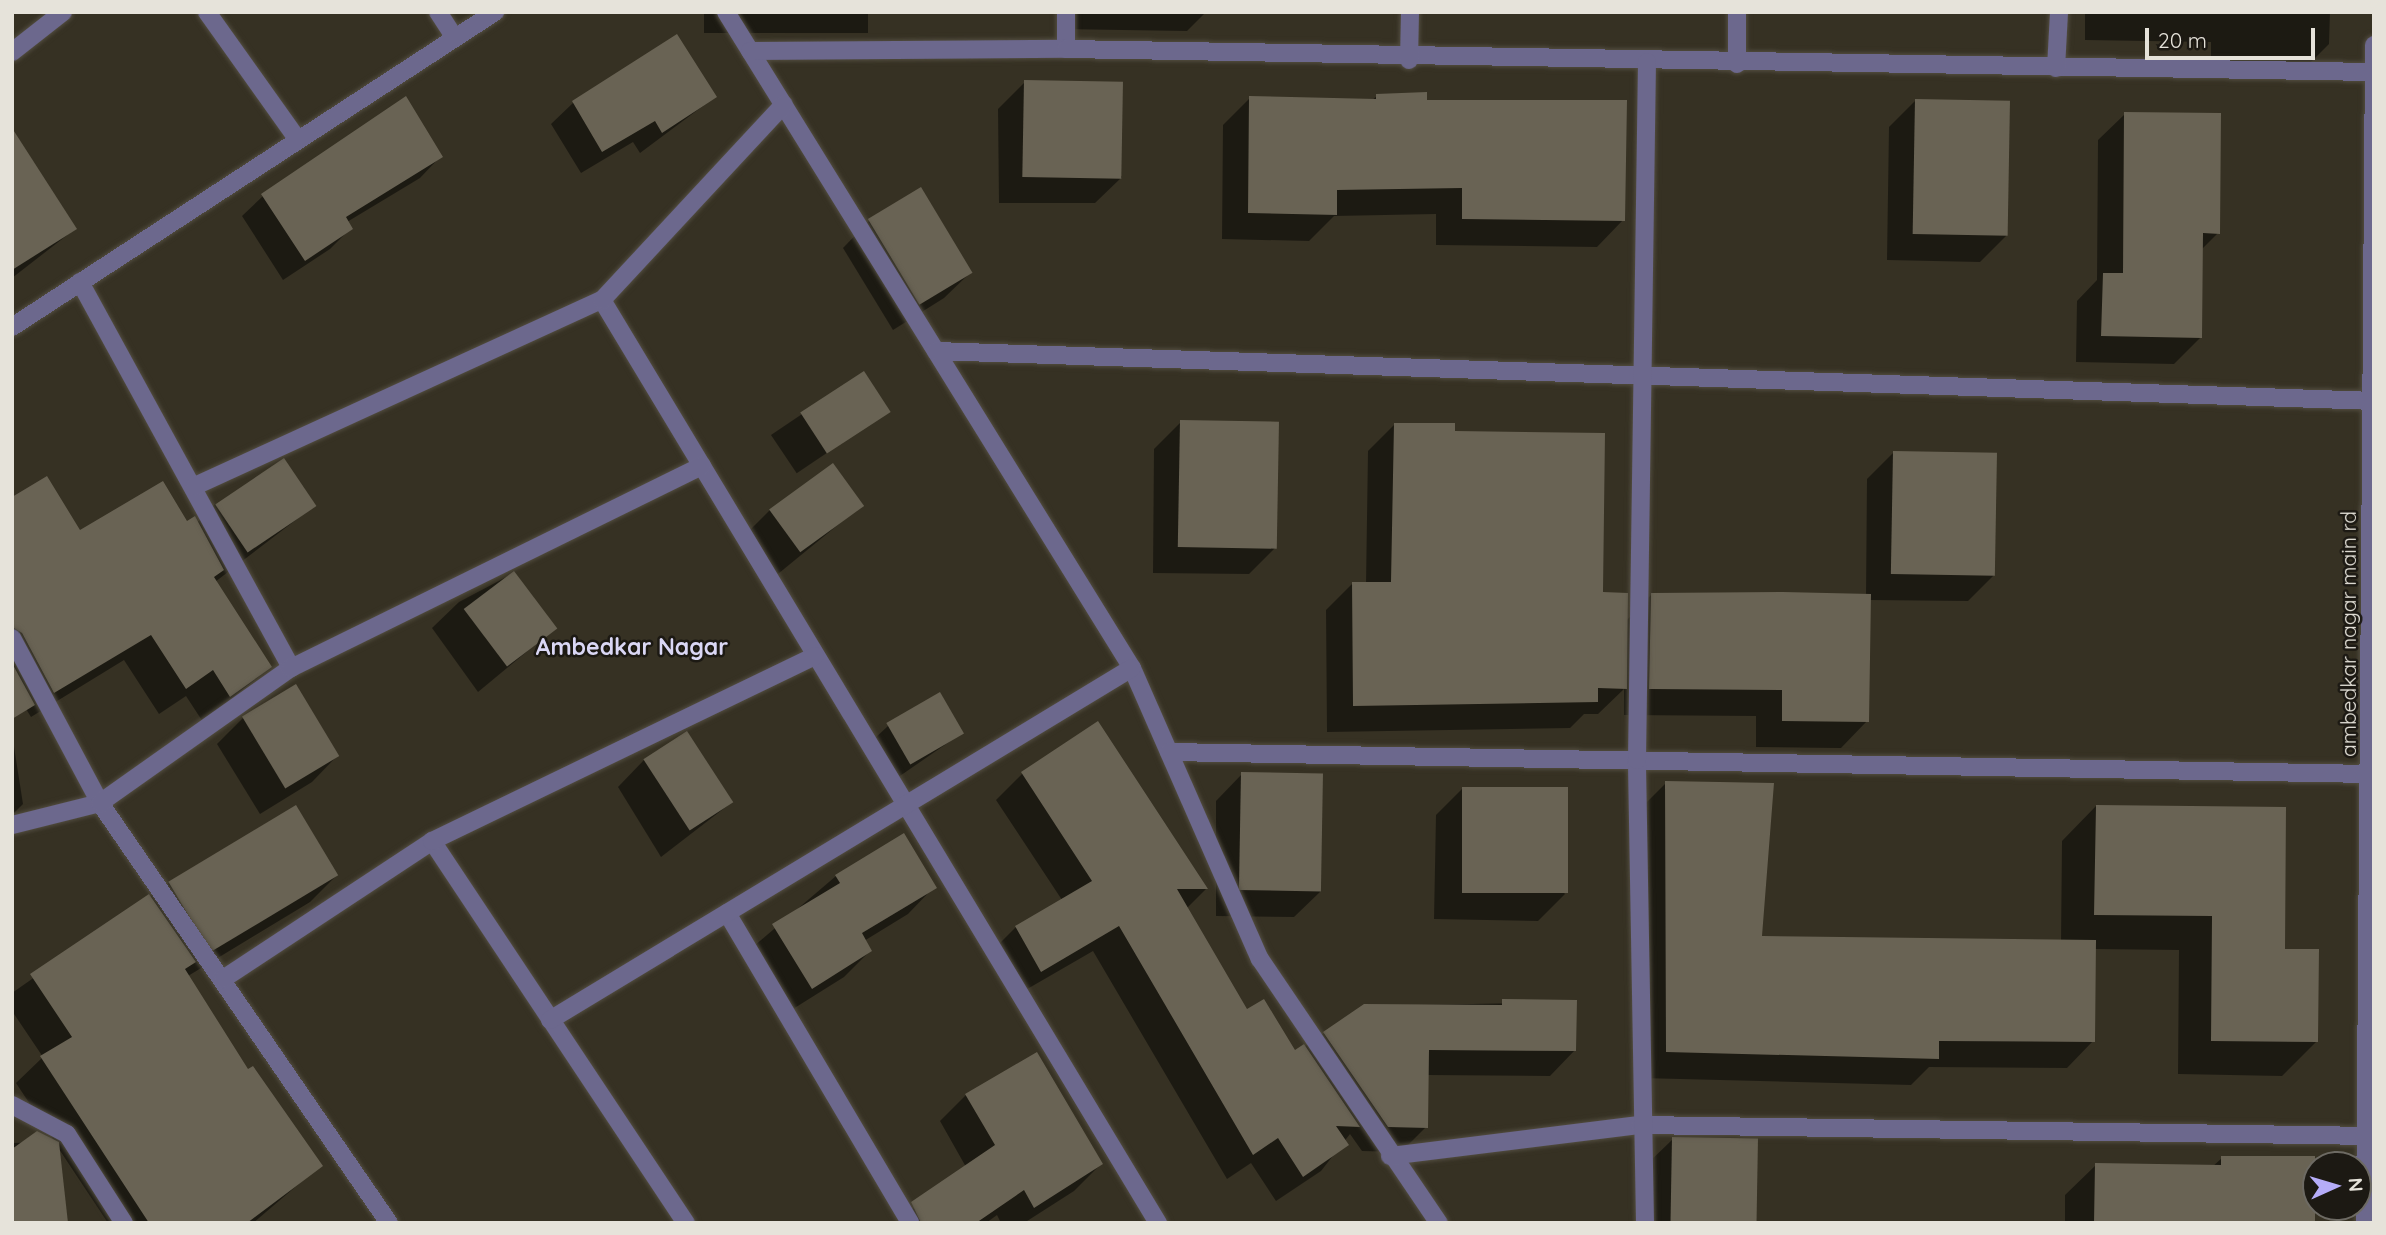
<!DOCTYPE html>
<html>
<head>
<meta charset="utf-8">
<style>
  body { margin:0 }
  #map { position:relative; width:2386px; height:1235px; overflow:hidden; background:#363123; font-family:Quicksand,sans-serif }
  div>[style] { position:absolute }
  .shadow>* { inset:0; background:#0007; transform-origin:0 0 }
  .building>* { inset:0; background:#696354; transform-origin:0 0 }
  .roads { filter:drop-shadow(0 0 2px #524d40) drop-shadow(0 0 2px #524d40) }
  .minor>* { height:18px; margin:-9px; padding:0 9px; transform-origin:9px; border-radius:9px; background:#6c688d }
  span { translate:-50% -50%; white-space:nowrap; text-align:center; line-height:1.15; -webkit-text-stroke:5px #1c1913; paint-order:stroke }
  .street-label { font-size:21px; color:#e6e3da }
  .neighbourhood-label { font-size:23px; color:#dad7f5; font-weight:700 }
  .frame { position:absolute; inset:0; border:14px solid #e6e3da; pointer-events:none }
  .north { position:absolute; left:2302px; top:1151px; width:70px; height:70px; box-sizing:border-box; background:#1c1913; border:2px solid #6d6a63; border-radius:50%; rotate:86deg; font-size:19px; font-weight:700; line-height:28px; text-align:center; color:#e6e3da }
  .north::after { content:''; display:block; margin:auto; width:24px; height:32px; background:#b5acf8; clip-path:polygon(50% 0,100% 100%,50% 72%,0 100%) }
  .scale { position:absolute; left:2145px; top:28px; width:170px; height:32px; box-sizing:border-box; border:4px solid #e6e3da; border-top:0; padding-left:9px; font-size:21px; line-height:24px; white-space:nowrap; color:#e6e3da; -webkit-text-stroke:5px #1c1913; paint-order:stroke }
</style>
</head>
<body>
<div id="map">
  <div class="shadow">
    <i style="left:704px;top:12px;width:164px;height:21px"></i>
    <i style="clip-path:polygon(1058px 12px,1206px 12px,1187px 31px,1058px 29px)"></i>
    <i style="clip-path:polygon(2085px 12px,2330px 12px,2329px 44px,2302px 71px,2211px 70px,2211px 42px,2085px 40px)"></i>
    <i style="clip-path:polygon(677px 37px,715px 97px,640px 153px,633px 142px,581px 173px,551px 124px,573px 103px)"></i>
    <i style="clip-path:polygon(1025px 82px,1122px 177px,1095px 203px,999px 203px,998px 109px)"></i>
    <i style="clip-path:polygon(1377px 96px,1425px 102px,1623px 220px,1597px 247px,1436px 245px,1436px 214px,1334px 216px,1309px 241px,1222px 239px,1223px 125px,1250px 98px,1371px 101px)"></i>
    <i style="clip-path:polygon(1916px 100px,2007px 235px,1980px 262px,1887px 260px,1889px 127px)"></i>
    <i style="clip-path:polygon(2125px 114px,2218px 233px,2201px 250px,2201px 337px,2174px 364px,2076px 362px,2077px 301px,2097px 280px,2098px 140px)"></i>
    <i style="clip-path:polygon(440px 157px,420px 178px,347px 222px,351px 228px,330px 249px,283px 280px,242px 216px,263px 196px)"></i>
    <i style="clip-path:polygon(12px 164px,75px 229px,12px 278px)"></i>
    <i style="clip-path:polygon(869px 221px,971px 272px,944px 298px,893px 330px,843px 248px)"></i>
    <i style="left:863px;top:373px;width:46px;height:111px;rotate:56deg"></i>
    <i style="clip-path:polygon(1181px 422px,1276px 547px,1249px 574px,1153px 573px,1154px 449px)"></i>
    <i style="clip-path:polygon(1395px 424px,1454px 433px,1626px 621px,1651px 595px,1866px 595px,1867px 479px,1893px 453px,1995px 574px,1968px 601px,1869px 600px,1867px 721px,1841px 748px,1756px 747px,1756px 716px,1624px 715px,1624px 689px,1598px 714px,1584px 714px,1570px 728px,1327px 732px,1326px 610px,1352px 584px,1366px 584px,1368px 451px)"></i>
    <i style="clip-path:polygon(12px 499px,79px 533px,197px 523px,215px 504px,314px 506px,215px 582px,270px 667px,203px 722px,186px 696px,159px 714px,124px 660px,31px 717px,12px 686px)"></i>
    <i style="clip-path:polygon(861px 506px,773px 578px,743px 537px,770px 510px)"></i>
    <i style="clip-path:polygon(514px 573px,554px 629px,478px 692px,432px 628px,459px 602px)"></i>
    <i style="clip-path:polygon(243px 718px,338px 755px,312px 782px,260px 814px,217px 744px)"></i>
    <i style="clip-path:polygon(1098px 723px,1206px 889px,1186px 909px,1246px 1011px,1295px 1053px,1364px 1006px,1575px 1002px,1575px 1050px,1550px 1076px,1427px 1075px,1426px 1127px,1401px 1152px,1362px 1151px,1350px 1134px,1321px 1171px,1276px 1201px,1251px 1163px,1227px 1179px,1093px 951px,1015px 996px,990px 953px,1016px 927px,1062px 900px,996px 800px,1022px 774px)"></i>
    <i style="clip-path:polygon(888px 726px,962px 733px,897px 778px,874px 739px)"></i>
    <i style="clip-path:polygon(12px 734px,23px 804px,12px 815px)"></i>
    <i style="clip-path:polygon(644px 760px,731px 803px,661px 857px,618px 787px)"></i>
    <i style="clip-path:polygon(1242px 774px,1321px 891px,1294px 917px,1216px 916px,1216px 801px)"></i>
    <i style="clip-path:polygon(1666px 783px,1761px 938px,2061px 942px,2062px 841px,2096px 806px,2283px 951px,2316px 1042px,2282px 1076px,2178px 1074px,2179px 950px,2094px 949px,2093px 1041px,2067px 1068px,1929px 1067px,1911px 1085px,1640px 1078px,1639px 810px)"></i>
    <i style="clip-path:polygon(1463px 788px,1565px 894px,1538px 921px,1434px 919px,1436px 815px)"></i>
    <i style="clip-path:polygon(336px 876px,310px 902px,188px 976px,247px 1071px,321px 1165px,253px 1223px,108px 1223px,57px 1146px,12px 1223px,12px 1143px,55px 1142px,16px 1083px,43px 1057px,12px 1011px,12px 993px,169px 883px)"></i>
    <i style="clip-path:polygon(836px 876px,934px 887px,908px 914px,864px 941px,870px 951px,844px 977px,785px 1014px,747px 952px)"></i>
    <i style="clip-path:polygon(966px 1095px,1101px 1164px,1074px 1191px,1024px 1223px,1001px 1223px,997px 1215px,986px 1223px,895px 1223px,966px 1167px,940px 1121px)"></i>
    <i style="clip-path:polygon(1673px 1139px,1756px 1223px,1646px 1223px,1646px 1165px)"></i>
    <i style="clip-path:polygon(2222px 1158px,2313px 1223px,2065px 1223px,2065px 1195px,2096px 1165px,2212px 1167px)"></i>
  </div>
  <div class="building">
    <i style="clip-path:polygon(677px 34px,717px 97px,662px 133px,655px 121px,602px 152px,572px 101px)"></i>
    <i style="left:1024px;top:80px;width:99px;height:97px;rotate:1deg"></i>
    <i style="clip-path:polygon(1427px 92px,1427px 100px,1627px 100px,1625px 221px,1462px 219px,1462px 188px,1337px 190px,1337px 215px,1248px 213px,1249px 96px,1376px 99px,1376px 94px)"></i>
    <i style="clip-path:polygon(406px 96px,443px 157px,346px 217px,353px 229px,305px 261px,261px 194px)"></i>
    <i style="left:1915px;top:99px;width:95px;height:135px;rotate:1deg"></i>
    <i style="clip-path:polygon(2124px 112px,2221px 113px,2220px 234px,2203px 233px,2202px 338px,2101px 336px,2103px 273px,2123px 273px)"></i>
    <i style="clip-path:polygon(12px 128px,77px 229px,12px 270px)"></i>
    <i style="left:921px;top:187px;width:100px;height:62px;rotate:59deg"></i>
    <i style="left:864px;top:371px;width:49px;height:76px;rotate:57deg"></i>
    <i style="left:1180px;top:420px;width:99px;height:127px;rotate:1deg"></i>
    <i style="clip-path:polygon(1394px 423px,1455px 423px,1455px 431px,1605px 433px,1603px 592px,1628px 593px,1627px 689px,1598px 688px,1598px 702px,1353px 706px,1352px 582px,1391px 582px)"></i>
    <i style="left:1893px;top:451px;width:104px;height:123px;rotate:1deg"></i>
    <i style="left:284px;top:458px;width:58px;height:83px;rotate:56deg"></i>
    <i style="left:833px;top:463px;width:53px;height:79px;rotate:54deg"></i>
    <i style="clip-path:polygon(47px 476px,80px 530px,163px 481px,187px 521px,195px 516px,224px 570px,214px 577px,272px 667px,230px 697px,213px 670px,186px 689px,151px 635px,54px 693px,22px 633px,12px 627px,12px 497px)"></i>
    <i style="left:514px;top:571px;width:72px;height:63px;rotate:53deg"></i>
    <i style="clip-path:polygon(1783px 592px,1871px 594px,1869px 722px,1782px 721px,1782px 690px,1649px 689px,1651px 593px)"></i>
    <i style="clip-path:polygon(12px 663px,35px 705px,12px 719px)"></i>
    <i style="left:296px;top:684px;width:84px;height:63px;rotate:59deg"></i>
    <i style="left:940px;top:692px;width:48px;height:62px;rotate:60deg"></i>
    <i style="clip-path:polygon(1098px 721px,1208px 889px,1177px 889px,1247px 1009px,1264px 999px,1295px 1050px,1304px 1044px,1360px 1127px,1336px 1126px,1349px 1145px,1303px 1177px,1278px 1138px,1253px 1155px,1119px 926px,1041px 972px,1015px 926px,1092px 881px,1021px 772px)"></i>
    <i style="left:687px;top:731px;width:85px;height:52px;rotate:57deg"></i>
    <i style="left:1241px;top:772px;width:82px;height:118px;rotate:1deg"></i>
    <i style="clip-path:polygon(1665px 781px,1774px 783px,1762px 936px,2096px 940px,2095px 1042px,1939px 1041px,1939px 1059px,1666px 1052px)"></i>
    <i style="left:1462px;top:787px;width:106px;height:106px"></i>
    <i style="left:296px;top:805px;width:82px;height:149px;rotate:59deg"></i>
    <i style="clip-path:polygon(2096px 805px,2286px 807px,2285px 949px,2319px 949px,2318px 1042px,2211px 1041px,2212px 916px,2094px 915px)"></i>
    <i style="clip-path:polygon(904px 833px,937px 888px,862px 933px,872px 951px,812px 989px,772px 924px,840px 883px,835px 875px)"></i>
    <i style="clip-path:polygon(149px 894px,196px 962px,185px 969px,248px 1069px,253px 1066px,323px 1166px,247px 1223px,149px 1223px,40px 1056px,72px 1037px,30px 974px)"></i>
    <i style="clip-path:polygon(1502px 999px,1577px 1000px,1576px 1051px,1429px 1050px,1428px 1128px,1388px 1127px,1323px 1032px,1364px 1004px,1502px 1005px)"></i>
    <i style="clip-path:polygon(1037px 1052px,1103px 1164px,1034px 1208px,1024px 1190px,976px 1223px,921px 1223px,911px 1202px,995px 1145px,965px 1094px)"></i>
    <i style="clip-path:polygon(37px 1131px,59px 1142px,68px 1223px,12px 1223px,12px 1149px)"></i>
    <i style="left:1672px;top:1137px;width:86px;height:86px;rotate:1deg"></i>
    <i style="clip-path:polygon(2221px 1156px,2315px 1156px,2315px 1223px,2094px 1223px,2095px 1163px,2221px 1165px)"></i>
  </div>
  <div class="roads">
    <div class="minor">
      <i style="left:207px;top:12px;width:157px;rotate:54.6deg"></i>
      <i style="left:438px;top:12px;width:30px;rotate:57deg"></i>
      <i style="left:726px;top:12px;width:771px;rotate:58.25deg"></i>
      <i style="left:1132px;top:668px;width:318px;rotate:66.3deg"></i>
      <i style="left:1260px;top:959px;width:319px;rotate:55.9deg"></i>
      <i style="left:1066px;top:49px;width:37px;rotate:-90deg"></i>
      <i style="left:750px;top:51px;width:316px;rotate:-0.4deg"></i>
      <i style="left:1066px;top:49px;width:1308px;rotate:1.01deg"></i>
      <i style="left:12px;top:52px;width:65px;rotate:-38.1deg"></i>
      <i style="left:1409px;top:60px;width:48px;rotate:-88.8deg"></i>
      <i style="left:1737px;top:64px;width:52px;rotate:-90deg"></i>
      <i style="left:2056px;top:68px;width:56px;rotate:-86.9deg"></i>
      <i style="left:80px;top:282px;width:440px;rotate:61.3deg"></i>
      <i style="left:602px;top:300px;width:1078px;rotate:58.94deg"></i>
      <i style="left:12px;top:327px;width:577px;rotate:-33.11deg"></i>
      <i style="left:936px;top:351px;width:1439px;rotate:1.99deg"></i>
      <i style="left:195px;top:486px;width:447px;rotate:-24.6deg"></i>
      <i style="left:602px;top:300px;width:267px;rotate:-47.1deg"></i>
      <i style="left:12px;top:638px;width:187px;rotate:61.9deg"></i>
      <i style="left:100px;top:803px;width:510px;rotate:55.47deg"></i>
      <i style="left:1169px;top:752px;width:1205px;rotate:1.05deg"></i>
      <i style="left:12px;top:825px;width:91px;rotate:-14deg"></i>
      <i style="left:100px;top:803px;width:234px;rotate:-35.3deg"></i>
      <i style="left:291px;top:668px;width:458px;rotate:-26.2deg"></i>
      <i style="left:432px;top:841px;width:459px;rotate:56.4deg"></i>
      <i style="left:727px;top:913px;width:360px;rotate:59.4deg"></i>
      <i style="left:223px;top:979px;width:250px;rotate:-33.4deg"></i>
      <i style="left:432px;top:841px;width:425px;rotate:-25.8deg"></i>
      <i style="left:550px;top:1020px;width:680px;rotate:-31.17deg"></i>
      <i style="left:12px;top:1105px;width:62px;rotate:27.8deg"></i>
      <i style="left:67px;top:1134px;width:106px;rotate:57.4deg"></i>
      <i style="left:1390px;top:1156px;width:252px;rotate:-7.1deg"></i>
      <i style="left:1640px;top:1125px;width:734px;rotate:0.86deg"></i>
      <i style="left:1645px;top:1223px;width:463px;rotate:-91deg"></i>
      <i style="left:1637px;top:760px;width:698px;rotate:-89.18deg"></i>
      <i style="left:2365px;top:1223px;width:1178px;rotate:-89.56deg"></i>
    </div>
  </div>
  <div class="street-label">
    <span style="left:2348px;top:634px;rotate:-90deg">ambedkar nagar main rd</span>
  </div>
  <div class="neighbourhood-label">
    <span style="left:632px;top:647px">Ambedkar Nagar</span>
  </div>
  <div class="frame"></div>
  <div class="north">N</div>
  <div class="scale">20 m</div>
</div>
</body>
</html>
